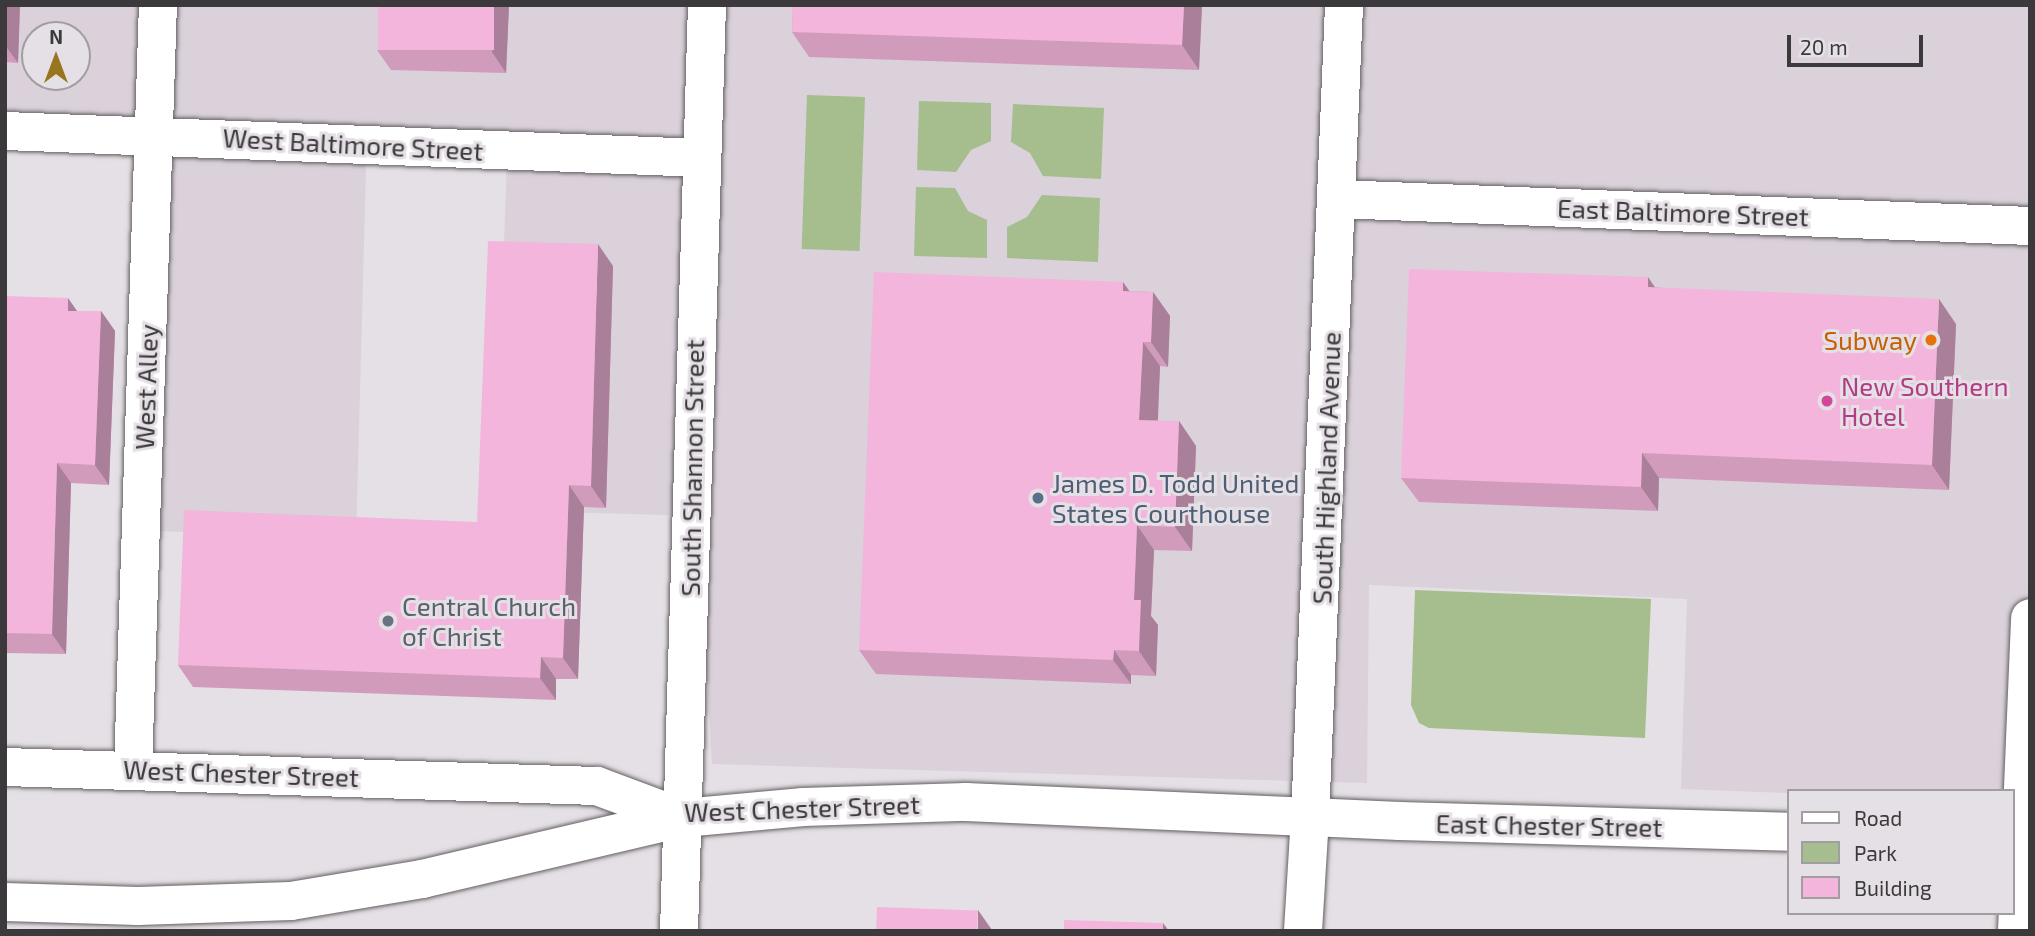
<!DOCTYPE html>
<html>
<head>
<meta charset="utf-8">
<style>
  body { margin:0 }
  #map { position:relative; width:2035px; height:936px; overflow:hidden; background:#e5e0e5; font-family:"Exo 2",sans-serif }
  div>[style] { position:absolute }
  .built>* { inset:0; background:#dad1da }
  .green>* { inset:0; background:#a6be8e; transform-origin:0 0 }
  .roads { filter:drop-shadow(0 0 2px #635f62) drop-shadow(0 0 2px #635f62) }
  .street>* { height:38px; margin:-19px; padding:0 19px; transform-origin:19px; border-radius:19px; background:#fff }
  .primary>* { height:38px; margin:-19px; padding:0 19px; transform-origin:19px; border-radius:19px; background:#fff }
  .highway>* { height:38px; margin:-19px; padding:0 19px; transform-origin:19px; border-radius:19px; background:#fff }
  .wall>* { inset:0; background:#d19cbc }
  .shaded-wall>* { inset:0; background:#aa7f99 }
  .building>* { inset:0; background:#f3b5db; transform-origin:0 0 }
  .dots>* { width:19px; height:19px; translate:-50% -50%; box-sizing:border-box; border:4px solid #e5e0e5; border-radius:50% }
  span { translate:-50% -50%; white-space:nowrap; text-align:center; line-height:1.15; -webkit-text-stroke:6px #e5e0e5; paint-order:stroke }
  .street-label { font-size:26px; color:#3b393b }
  .food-label { font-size:26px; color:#c56008 }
  .right { translate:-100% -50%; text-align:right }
  .hotel-label { font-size:26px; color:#b23c85 }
  .left { translate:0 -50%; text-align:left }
  .service-label { font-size:26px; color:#4e5e75 }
  .worship-label { font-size:26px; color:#5b616d }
  .frame { position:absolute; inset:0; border:7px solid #3b393b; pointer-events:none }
  .legend { position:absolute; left:1787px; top:789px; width:228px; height:126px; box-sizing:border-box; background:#e5e0e5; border:2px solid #a19da1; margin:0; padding:9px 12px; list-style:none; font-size:21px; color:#3b393b }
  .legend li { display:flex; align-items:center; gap:14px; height:35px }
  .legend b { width:35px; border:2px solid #a19da1 }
  .north { position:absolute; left:21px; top:21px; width:70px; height:70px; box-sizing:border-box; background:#e5e0e5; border:2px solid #a19da1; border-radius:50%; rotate:0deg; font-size:19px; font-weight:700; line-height:28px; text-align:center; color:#3b393b }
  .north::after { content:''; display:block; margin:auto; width:24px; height:32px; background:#99751f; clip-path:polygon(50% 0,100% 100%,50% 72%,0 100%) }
  .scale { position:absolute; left:1787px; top:35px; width:136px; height:32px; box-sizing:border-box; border:4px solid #3b393b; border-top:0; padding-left:9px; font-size:21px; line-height:24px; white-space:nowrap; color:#3b393b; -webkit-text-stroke:5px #e5e0e5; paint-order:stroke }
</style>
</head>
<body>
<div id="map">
  <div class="built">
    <i style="clip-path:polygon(evenodd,5px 5px,2030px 5px,2030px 804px,2012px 791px,1788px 793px,1681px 789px,1687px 599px,1369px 585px,1367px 783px,712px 764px,699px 516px,494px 510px,508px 136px,367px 132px,356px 538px,160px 531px,163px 118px,5px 112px,5px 5px,35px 35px,77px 35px,77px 77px,35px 77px,35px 35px)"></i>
  </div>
  <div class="green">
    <i style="left:807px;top:95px;width:58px;height:154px;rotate:2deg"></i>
    <i style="clip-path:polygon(919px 101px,991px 103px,991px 141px,971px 150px,956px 172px,917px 170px)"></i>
    <i style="clip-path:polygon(1013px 104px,1104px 108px,1101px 179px,1043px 176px,1030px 153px,1011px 142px)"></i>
    <i style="clip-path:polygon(916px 187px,955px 188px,968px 211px,987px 220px,987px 258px,914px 256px)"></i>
    <i style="clip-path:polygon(1042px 195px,1100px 198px,1098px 262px,1007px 258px,1007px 227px,1027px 217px)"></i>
    <i style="clip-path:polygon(1415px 590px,1651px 599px,1645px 738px,1429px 728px,1419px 723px,1411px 705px)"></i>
  </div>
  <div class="roads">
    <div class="street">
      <i style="left:5px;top:131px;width:696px;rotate:2.22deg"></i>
      <i style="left:1337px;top:199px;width:694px;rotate:2.23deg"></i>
      <i style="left:5px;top:767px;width:592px;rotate:1.84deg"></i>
      <i style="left:597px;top:786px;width:92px;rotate:20.4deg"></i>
      <i style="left:133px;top:769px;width:764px;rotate:-88.13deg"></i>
      <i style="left:679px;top:931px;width:926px;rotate:-88.27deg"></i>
      <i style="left:2017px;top:931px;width:313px;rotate:-87.6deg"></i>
    </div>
    <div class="primary">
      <i style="left:1310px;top:817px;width:813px;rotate:-87.6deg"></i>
    </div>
    <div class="highway">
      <i style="left:2012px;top:842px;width:18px;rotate:3deg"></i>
      <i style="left:5px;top:902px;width:133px;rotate:1.7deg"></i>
      <i style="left:138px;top:906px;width:153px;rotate:-1.9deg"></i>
      <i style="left:291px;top:901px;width:133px;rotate:-9.5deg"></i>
      <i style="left:422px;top:879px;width:268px;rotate:-13.2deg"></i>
      <i style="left:683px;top:818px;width:121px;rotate:-5.2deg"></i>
      <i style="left:803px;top:807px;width:163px;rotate:-1.8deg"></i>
      <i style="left:966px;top:802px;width:434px;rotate:2.5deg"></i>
      <i style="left:1400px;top:821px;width:388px;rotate:1.6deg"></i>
      <i style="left:1303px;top:931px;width:114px;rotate:-86.5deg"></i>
    </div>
  </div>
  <div class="wall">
    <i style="clip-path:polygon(5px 5px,20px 5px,18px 63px,5px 62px)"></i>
    <i style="clip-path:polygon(509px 5px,506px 73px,391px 70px,377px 50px)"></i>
    <i style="clip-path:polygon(793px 5px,1202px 5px,1199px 70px,809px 57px,792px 32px)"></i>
    <i style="clip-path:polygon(613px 266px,606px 508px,584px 507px,578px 679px,556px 679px,556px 700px,193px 687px,178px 665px,477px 522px)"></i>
    <i style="clip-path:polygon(1655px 287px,1956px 324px,1949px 490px,1659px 478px,1658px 511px,1419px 502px,1401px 478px)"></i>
    <i style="clip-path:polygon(1130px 291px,1153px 292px,1170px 316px,1168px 367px,1160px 366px,1157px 421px,1179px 421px,1196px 446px,1192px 551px,1154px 550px,1151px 616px,1158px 625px,1156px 676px,1131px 675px,1131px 684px,876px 674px,859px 650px)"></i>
    <i style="clip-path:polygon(5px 296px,77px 311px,101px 311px,115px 331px,109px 485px,71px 483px,66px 654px,5px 653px)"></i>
  </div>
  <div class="shaded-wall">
    <i style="clip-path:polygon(5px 5px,20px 5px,18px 63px,5px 45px)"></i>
    <i style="clip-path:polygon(494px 5px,509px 5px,506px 73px,492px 52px)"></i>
    <i style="clip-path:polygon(1184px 5px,1202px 5px,1199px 70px,1182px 45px)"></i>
    <i style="clip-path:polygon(598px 244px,613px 266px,606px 508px,591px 486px)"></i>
    <i style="clip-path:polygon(1648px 277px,1665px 302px,1648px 287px)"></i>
    <i style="clip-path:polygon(1123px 282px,1140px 306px,1123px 291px)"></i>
    <i style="clip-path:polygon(1153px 292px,1170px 316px,1168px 367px,1151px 342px)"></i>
    <i style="clip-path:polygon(68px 298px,82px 318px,68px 311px)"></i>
    <i style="clip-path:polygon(1939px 299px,1956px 324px,1949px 490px,1932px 465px)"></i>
    <i style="clip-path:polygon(101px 311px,115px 331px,109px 485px,95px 465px)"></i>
    <i style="clip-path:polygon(1143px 342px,1160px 366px,1157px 444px,1139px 420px)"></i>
    <i style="clip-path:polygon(1179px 421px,1196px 446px,1192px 551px,1175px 527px)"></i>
    <i style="clip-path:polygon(1642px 453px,1659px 478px,1658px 511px,1641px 487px)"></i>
    <i style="clip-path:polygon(57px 463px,71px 483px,66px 654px,52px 634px)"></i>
    <i style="clip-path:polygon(569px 485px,584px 507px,578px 679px,563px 658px)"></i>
    <i style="clip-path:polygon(1137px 525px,1154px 550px,1151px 616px,1158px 625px,1156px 676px,1139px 651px,1134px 600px)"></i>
    <i style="clip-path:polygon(1114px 650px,1131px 675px,1131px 684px,1113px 660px)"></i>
    <i style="clip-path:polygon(541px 657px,556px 679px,556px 700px,540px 678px)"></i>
    <i style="clip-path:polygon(978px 910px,992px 930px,992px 931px,978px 931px)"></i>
    <i style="clip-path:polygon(1163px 923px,1169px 931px,1163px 931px)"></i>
  </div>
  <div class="building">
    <i style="left:378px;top:5px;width:116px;height:45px"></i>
    <i style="clip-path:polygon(793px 5px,1184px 5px,1182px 45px,792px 32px)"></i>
    <i style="clip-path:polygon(488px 241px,598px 244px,591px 486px,569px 485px,563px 658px,541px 657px,540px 678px,178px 665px,184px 510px,477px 522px)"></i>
    <i style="clip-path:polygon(1409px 269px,1648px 277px,1648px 287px,1939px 299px,1932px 465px,1642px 453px,1641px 487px,1401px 478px)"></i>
    <i style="clip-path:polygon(874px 272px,1123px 282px,1123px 291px,1153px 292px,1151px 342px,1143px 342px,1139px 420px,1179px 421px,1175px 527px,1137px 525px,1134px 600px,1141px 600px,1139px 651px,1114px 650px,1113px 660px,859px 650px)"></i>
    <i style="clip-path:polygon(5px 296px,68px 298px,68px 311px,101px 311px,95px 465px,57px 463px,52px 634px,5px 633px)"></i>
    <i style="left:877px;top:907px;width:101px;height:24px;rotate:2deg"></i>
    <i style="clip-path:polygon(1064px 920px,1163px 923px,1163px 931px,1064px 931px)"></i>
  </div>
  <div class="dots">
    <i style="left:1931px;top:340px;background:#e8710a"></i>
    <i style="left:1827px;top:401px;background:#d1479c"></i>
    <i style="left:1038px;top:498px;background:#5c6f8a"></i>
    <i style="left:388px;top:621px;background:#6b7280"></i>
  </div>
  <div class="street-label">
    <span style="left:353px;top:144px;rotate:3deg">West Baltimore Street</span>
    <span style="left:1683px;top:212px;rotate:2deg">East Baltimore Street</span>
    <span style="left:146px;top:387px;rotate:-88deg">West Alley</span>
    <span style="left:692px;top:468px;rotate:-89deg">South Shannon Street</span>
    <span style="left:1326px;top:468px;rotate:-88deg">South Highland Avenue</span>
    <span style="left:241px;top:773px;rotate:2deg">West Chester Street</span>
    <span style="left:802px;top:808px;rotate:-2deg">West Chester Street</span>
    <span style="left:1549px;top:825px;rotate:1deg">East Chester Street</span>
  </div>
  <div class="food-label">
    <span class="right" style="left:1917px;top:340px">Subway</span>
  </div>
  <div class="hotel-label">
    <span class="left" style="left:1841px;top:401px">New Southern<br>Hotel</span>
  </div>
  <div class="service-label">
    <span class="left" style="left:1052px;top:498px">James D. Todd United<br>States Courthouse</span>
  </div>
  <div class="worship-label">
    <span class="left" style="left:402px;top:621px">Central Church<br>of Christ</span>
  </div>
  <div class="frame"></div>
  <ul class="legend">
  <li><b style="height:9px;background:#fff"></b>Road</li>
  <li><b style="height:19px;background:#a6be8e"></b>Park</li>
  <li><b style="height:19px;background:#f3b5db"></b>Building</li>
  </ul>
  <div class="north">N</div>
  <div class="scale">20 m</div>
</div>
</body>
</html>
